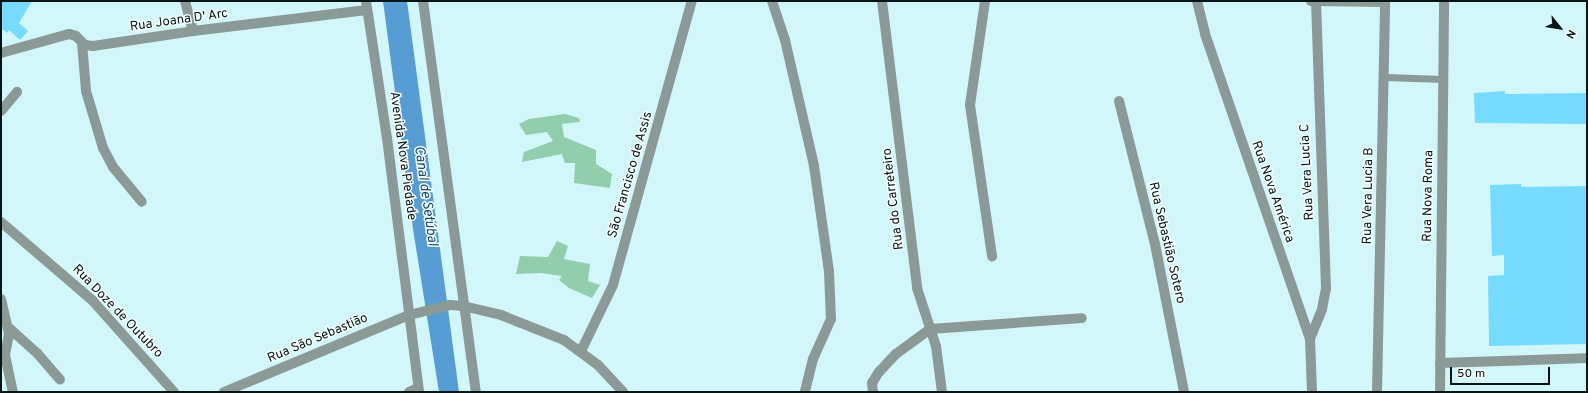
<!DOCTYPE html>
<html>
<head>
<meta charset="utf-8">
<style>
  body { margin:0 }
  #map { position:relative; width:1588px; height:393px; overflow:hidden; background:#d2f7fa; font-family:Overpass,sans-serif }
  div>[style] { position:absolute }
  .green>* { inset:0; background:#92cdae }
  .water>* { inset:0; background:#579cd2 }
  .building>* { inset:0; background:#76dbff }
  .service>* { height:7px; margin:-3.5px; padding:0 3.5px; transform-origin:3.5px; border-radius:3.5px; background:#8c9a97 }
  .minor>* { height:10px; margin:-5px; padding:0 5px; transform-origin:5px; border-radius:5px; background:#8c9a97 }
  .tertiary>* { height:10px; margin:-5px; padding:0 5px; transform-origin:5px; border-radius:5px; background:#8c9a97 }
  span { translate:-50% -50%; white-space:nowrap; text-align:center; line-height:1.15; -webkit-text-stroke:3px #f6fefe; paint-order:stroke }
  .street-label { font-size:13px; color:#061415 }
  .water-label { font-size:14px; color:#13476c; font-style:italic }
  .frame { position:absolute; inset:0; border:2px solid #061415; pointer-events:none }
  .north { position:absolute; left:1540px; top:8px; width:40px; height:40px; -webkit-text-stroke:3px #f6fefe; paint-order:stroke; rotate:120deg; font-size:11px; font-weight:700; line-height:16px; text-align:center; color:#061415 }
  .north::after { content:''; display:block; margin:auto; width:14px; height:18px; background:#061415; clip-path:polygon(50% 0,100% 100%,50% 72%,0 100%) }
  .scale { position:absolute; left:1450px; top:367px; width:100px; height:18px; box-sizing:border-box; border:2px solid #061415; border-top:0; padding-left:5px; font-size:12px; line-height:14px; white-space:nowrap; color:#061415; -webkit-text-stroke:3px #f6fefe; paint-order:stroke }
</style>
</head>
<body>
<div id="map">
  <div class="green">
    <i style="clip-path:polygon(565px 114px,579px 118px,580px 122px,562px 124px,564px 137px,596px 150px,596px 164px,612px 174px,610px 188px,574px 183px,575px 163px,565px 163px,562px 154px,522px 162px,524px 152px,553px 141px,547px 132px,526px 135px,519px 124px,529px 119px)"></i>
    <i style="clip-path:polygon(557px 241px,568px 246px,564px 259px,590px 264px,588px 281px,600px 285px,592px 298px,569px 288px,559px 280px,562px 276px,541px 273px,516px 274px,520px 256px,548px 257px)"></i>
  </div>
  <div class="water">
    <i style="clip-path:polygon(383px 1px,407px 1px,459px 392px,439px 392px,413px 229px)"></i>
  </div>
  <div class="building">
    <i style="clip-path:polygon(1px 1px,32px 1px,19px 23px,28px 31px,20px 40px,9px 30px,7px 33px,1px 28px)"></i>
    <i style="clip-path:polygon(1505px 91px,1505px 94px,1587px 93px,1587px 124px,1475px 123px,1474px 93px)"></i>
    <i style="clip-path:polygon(1521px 184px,1521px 187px,1587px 186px,1587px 344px,1489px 346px,1488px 276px,1504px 275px,1504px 255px,1492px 256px,1490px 185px)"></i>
  </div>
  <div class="service">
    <i style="left:1385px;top:77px;width:58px;rotate:2deg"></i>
  </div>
  <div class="minor">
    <i style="left:185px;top:1px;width:31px;rotate:75deg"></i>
    <i style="left:882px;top:1px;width:289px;rotate:83deg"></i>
    <i style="left:917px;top:288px;width:61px;rotate:71.9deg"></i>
    <i style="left:936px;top:346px;width:46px;rotate:82.6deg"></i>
    <i style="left:985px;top:1px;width:105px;rotate:98.2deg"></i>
    <i style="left:970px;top:105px;width:153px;rotate:81.7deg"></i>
    <i style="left:1197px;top:1px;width:34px;rotate:76deg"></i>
    <i style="left:1205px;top:34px;width:323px;rotate:71deg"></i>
    <i style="left:1310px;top:339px;width:53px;rotate:87.8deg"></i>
    <i style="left:1311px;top:1px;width:74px;rotate:0.8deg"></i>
    <i style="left:82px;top:43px;width:48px;rotate:85.2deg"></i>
    <i style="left:86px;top:91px;width:59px;rotate:73.4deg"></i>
    <i style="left:103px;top:148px;width:21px;rotate:62deg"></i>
    <i style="left:113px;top:167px;width:45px;rotate:50.4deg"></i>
    <i style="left:1px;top:53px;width:71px;rotate:-15.6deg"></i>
    <i style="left:69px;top:34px;width:7px;rotate:16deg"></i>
    <i style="left:76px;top:36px;width:13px;rotate:45deg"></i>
    <i style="left:85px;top:45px;width:8px;rotate:7deg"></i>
    <i style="left:93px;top:46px;width:101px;rotate:-8.5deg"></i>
    <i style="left:193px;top:31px;width:175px;rotate:-6.9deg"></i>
    <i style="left:1119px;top:101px;width:147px;rotate:75.9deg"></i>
    <i style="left:1155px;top:244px;width:151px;rotate:78.9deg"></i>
    <i style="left:1px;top:111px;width:25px;rotate:-50deg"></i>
    <i style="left:1px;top:222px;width:120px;rotate:40.6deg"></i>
    <i style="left:92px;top:300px;width:123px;rotate:48.3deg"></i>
    <i style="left:1px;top:299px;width:36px;rotate:77deg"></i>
    <i style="left:9px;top:334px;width:21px;rotate:101deg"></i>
    <i style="left:5px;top:355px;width:38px;rotate:78deg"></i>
    <i style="left:8px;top:327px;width:39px;rotate:42deg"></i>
    <i style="left:37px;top:353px;width:35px;rotate:49deg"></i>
    <i style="left:1310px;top:339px;width:32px;rotate:-68deg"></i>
    <i style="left:1322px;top:309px;width:21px;rotate:-79deg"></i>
    <i style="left:1326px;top:288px;width:287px;rotate:-92deg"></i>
    <i style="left:581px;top:351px;width:73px;rotate:-64.1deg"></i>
    <i style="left:613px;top:285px;width:295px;rotate:-74.5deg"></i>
    <i style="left:1440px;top:363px;width:147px;rotate:-1.9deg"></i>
    <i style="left:409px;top:392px;width:10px;rotate:-24deg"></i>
    <i style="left:873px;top:392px;width:9px;rotate:-96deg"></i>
    <i style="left:872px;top:383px;width:13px;rotate:-58deg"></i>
    <i style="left:879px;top:372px;width:25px;rotate:-47deg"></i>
    <i style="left:896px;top:354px;width:42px;rotate:-36.3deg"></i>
    <i style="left:930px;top:329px;width:152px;rotate:-4.1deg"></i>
    <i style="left:1377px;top:392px;width:391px;rotate:-88.8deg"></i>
    <i style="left:1440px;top:392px;width:391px;rotate:-89.4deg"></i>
  </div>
  <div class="tertiary">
    <i style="left:366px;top:1px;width:139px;rotate:81.3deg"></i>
    <i style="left:387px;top:138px;width:256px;rotate:82.8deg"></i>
    <i style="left:423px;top:1px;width:395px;rotate:82.3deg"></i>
    <i style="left:772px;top:1px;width:41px;rotate:71.6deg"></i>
    <i style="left:785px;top:40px;width:129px;rotate:77deg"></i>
    <i style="left:814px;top:166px;width:107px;rotate:81.9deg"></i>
    <i style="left:829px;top:272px;width:47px;rotate:87.6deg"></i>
    <i style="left:831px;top:319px;width:44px;rotate:114.2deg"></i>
    <i style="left:813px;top:359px;width:34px;rotate:104deg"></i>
    <i style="left:224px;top:392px;width:200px;rotate:-22.6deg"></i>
    <i style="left:409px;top:315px;width:42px;rotate:-13.7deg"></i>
    <i style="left:450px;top:305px;width:13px;rotate:4deg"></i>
    <i style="left:463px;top:306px;width:39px;rotate:13deg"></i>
    <i style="left:501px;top:315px;width:68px;rotate:21.6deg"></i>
    <i style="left:564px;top:340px;width:42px;rotate:36.3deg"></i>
    <i style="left:598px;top:365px;width:37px;rotate:47deg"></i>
  </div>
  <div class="street-label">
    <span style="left:179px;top:21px;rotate:-8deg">Rua Joana D' Arc</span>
    <span style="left:402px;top:156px;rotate:82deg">Avenida Nova Piedade</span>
    <span style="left:1308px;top:172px;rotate:-93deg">Rua Vera Lucia C</span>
    <span style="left:631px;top:175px;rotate:-74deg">São Francisco de Assis</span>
    <span style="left:1272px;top:192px;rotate:71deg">Rua Nova América</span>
    <span style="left:1369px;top:196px;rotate:-89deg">Rua Vera Lucia B</span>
    <span style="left:1429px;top:196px;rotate:-89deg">Rua Nova Roma</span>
    <span style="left:894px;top:199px;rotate:-97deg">Rua do Carreteiro</span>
    <span style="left:1166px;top:243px;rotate:77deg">Rua Sebastião Sotero</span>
    <span style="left:117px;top:312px;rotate:46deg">Rua Doze de Outubro</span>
    <span style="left:318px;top:339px;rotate:-23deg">Rua São Sebastião</span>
  </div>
  <div class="water-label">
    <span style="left:425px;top:196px;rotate:82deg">Canal de Setúbal</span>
  </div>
  <div class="frame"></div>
  <div class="north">N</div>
  <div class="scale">50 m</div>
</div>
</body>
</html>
